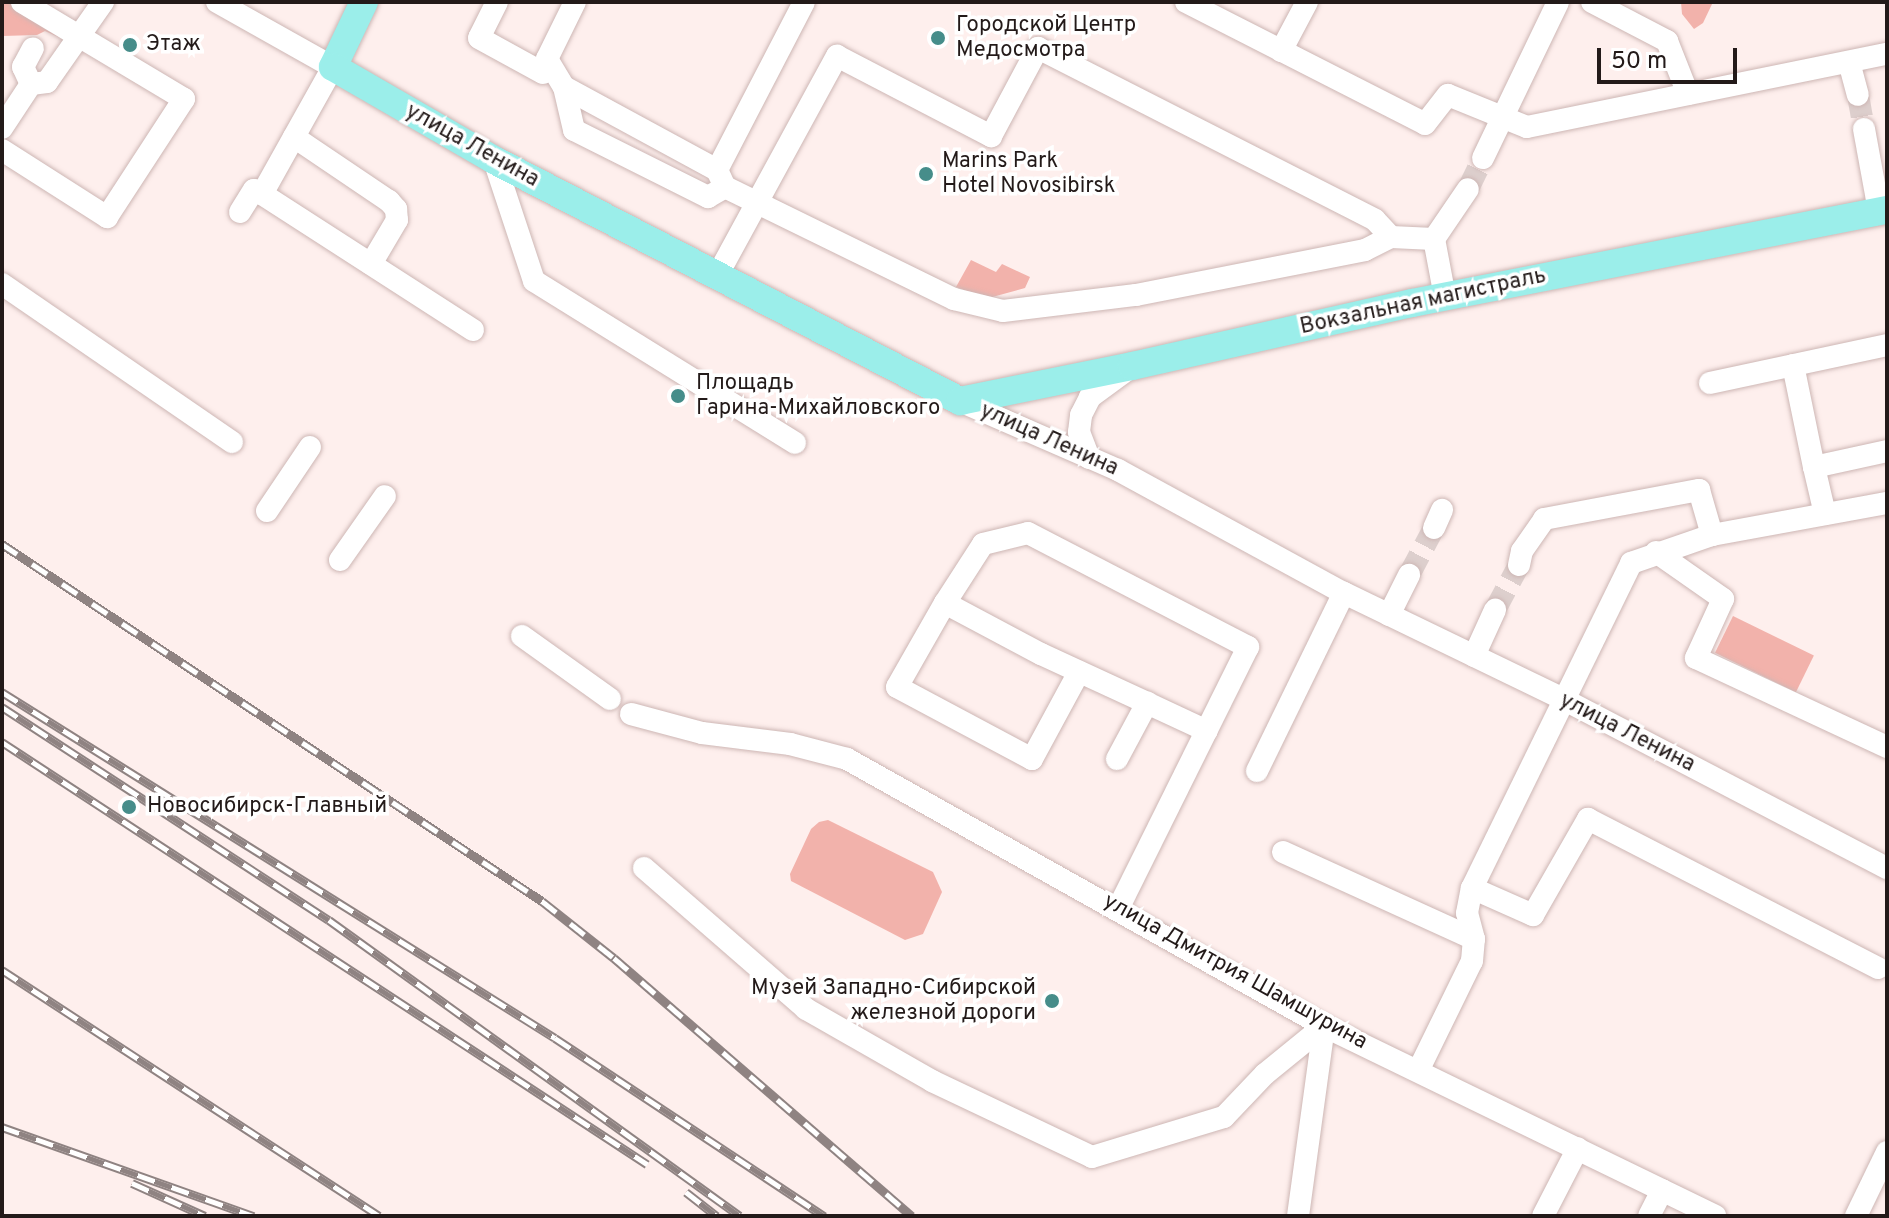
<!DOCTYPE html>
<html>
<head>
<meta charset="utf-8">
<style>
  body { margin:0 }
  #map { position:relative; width:1889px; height:1218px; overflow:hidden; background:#feefed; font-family:Overpass,sans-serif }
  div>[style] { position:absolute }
  .green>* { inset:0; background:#f2b2ab; transform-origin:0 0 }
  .minor-tunnel>* { height:22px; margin-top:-11px; transform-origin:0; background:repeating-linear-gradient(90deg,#ddcfcd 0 22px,transparent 0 33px) }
  .roads { filter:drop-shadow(0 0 2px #cdb6b4) drop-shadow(0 0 2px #cdb6b4) }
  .minor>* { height:22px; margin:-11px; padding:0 11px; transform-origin:11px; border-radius:11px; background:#fff }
  .major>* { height:28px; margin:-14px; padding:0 14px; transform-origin:14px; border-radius:14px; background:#9beeea }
  .rail>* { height:9px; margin-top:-4.5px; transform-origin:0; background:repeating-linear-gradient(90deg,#fff 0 18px,#8f8382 0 36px); box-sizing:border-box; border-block:2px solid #8f8382 }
  .dots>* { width:22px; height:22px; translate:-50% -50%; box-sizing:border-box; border:4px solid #fff; border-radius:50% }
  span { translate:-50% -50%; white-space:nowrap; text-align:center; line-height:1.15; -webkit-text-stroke:7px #fff; paint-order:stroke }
  .poi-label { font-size:22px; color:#231a19 }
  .left { translate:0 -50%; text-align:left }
  .right { translate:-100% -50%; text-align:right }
  .street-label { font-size:22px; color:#231a19 }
  .frame { position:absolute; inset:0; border:4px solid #231a19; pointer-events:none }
  .scale { position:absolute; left:1597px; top:48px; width:140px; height:36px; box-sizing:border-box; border:4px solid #231a19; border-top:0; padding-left:10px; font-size:24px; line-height:28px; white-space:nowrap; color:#231a19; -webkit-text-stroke:6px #fff; paint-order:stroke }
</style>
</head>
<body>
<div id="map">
  <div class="green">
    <i style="clip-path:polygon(2px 2px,25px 2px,63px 39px,45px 31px,37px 35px,2px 36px)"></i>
    <i style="clip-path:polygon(1681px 2px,1713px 2px,1703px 23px,1694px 29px,1682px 14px)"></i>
    <i style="clip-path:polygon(971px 260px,996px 272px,1002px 264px,1030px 277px,1025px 288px,985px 299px,956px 287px)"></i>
    <i style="left:1733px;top:616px;width:90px;height:41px;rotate:26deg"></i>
    <i style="clip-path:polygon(828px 820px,933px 872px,942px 892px,923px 934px,905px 940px,791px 881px,790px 874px,811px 829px,819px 822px)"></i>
  </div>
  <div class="minor-tunnel">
    <i style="left:1858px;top:95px;width:35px;rotate:80deg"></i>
    <i style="left:1468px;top:189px;width:34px;rotate:-64deg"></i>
    <i style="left:1409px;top:575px;width:53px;rotate:-62deg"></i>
    <i style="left:1495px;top:610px;width:51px;rotate:-61.9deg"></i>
  </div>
  <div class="roads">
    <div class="minor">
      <i style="left:217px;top:2px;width:133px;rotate:29.3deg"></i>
      <i style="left:333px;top:67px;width:145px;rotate:119.2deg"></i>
      <i style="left:262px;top:194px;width:251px;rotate:32.8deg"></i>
      <i style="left:497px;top:2px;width:40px;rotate:116.6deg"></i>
      <i style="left:479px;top:38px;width:73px;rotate:28.7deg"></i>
      <i style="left:575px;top:2px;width:64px;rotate:116.2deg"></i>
      <i style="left:547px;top:59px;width:33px;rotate:59deg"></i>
      <i style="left:564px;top:87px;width:44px;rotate:76.9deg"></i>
      <i style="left:574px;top:130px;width:150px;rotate:26.6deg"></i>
      <i style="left:708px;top:197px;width:20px;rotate:-30deg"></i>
      <i style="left:725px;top:187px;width:255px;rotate:26.1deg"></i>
      <i style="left:954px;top:299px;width:50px;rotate:13.8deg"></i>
      <i style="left:1003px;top:311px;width:134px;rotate:-6.9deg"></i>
      <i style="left:1136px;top:295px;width:233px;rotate:-11.1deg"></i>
      <i style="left:1365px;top:250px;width:29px;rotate:-27deg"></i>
      <i style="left:1186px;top:2px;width:268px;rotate:27deg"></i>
      <i style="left:1425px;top:124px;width:37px;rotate:-52deg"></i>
      <i style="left:1448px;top:95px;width:85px;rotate:22.1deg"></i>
      <i style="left:1527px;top:127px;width:367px;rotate:-11.5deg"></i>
      <i style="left:1592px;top:2px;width:85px;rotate:27.5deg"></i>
      <i style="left:1667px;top:41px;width:57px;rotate:68.4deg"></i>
      <i style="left:1281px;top:51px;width:55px;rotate:-62deg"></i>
      <i style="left:1849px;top:62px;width:34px;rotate:75deg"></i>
      <i style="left:31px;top:84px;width:16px;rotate:-7deg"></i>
      <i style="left:47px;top:82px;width:98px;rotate:-55deg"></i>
      <i style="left:564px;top:87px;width:174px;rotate:28.5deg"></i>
      <i style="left:717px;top:170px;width:19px;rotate:65deg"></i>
      <i style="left:2px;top:128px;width:53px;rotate:-56.6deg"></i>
      <i style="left:31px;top:84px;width:19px;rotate:-115deg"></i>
      <i style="left:23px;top:67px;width:21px;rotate:-62deg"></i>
      <i style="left:1864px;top:129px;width:83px;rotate:79.6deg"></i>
      <i style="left:294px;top:137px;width:115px;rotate:34deg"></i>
      <i style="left:389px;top:201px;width:11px;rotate:49deg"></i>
      <i style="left:396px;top:209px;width:11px;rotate:85deg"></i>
      <i style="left:397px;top:220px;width:51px;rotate:120.6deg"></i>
      <i style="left:2px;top:150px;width:125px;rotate:32.5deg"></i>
      <i style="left:107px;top:217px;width:141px;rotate:-56.9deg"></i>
      <i style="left:184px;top:99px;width:189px;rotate:-149.1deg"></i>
      <i style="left:1483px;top:158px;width:173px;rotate:-64.3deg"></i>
      <i style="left:494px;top:160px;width:127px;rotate:71.7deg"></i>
      <i style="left:534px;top:281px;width:307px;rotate:31.8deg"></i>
      <i style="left:717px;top:170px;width:189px;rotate:-62.6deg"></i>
      <i style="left:240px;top:212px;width:26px;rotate:-58deg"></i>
      <i style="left:254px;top:190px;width:9px;rotate:27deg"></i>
      <i style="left:717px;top:276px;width:251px;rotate:-61.4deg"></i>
      <i style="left:837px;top:56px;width:174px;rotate:27.5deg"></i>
      <i style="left:991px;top:136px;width:100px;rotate:-61.9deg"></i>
      <i style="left:1038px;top:48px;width:378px;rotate:27deg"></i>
      <i style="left:1375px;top:220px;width:23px;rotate:47deg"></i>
      <i style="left:1391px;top:237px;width:43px;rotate:2.7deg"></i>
      <i style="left:2px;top:284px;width:279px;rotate:34.5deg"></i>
      <i style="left:1445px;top:297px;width:59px;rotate:-100.7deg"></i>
      <i style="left:1434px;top:239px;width:60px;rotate:-55.8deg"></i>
      <i style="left:1793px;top:365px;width:104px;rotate:78.4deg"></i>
      <i style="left:1710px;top:383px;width:181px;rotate:-12.1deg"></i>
      <i style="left:960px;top:401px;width:172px;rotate:23.6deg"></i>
      <i style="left:1118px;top:470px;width:257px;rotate:28.6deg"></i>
      <i style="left:1344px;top:593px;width:248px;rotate:25.8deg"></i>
      <i style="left:1567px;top:701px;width:361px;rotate:27.6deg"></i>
      <i style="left:1089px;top:458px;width:28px;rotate:-111deg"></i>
      <i style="left:1079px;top:432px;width:17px;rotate:-83deg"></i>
      <i style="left:1081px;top:415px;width:20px;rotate:-63deg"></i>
      <i style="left:1090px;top:397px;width:46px;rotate:-36.1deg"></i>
      <i style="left:267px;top:511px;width:77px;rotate:-56.1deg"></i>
      <i style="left:1825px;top:514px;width:48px;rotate:-103.2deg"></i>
      <i style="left:1814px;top:467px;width:75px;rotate:-12.4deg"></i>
      <i style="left:1434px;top:528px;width:20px;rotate:-66deg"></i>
      <i style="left:1656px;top:552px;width:82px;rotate:35deg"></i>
      <i style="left:1723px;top:599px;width:65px;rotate:114.6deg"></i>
      <i style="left:1696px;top:658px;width:211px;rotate:25deg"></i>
      <i style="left:340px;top:560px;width:78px;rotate:-54.9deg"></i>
      <i style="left:1519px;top:565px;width:14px;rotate:-78deg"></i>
      <i style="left:1522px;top:551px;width:39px;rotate:-55deg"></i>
      <i style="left:1544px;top:519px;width:158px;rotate:-10.6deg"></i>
      <i style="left:1699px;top:490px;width:47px;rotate:73.9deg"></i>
      <i style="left:945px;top:603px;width:70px;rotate:-57.2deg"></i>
      <i style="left:983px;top:544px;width:46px;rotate:-13.7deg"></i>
      <i style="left:1028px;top:533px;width:248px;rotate:27.4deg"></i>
      <i style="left:1248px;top:647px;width:292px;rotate:116.4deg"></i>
      <i style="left:1389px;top:615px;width:45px;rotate:-63.4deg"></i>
      <i style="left:522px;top:636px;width:108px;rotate:35.6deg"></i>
      <i style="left:1474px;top:656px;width:51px;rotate:-65.5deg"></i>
      <i style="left:1079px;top:672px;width:99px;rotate:118.4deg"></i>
      <i style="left:1032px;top:759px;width:153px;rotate:-151.9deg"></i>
      <i style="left:897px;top:687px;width:97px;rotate:-60.3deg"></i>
      <i style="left:945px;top:603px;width:109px;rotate:28deg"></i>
      <i style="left:1041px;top:654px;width:117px;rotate:24.8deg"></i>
      <i style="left:1147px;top:703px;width:66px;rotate:25deg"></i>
      <i style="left:631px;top:714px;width:73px;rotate:15deg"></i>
      <i style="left:702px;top:733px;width:89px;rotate:7.1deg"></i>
      <i style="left:790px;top:744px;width:59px;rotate:14.7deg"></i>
      <i style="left:847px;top:759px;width:547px;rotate:29.24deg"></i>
      <i style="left:1324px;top:1026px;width:435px;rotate:25.9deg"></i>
      <i style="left:1117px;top:759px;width:64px;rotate:-61.8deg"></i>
      <i style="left:1257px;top:771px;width:198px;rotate:-64deg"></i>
      <i style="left:1283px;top:852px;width:210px;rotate:24.5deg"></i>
      <i style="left:644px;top:868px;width:215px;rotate:41deg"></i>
      <i style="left:806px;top:1009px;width:145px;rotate:29.7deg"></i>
      <i style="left:932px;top:1081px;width:177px;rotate:25.4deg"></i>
      <i style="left:1092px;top:1157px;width:138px;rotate:-16.9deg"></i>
      <i style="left:1224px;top:1117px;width:59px;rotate:-46.4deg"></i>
      <i style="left:1265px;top:1074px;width:76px;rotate:-39.1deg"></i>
      <i style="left:1472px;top:888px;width:67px;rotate:23.9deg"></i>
      <i style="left:1533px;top:915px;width:111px;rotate:-60.2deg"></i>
      <i style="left:1588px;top:819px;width:326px;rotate:27.2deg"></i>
      <i style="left:1419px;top:1069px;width:120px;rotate:-63.9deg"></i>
      <i style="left:1472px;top:961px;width:22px;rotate:-85deg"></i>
      <i style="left:1474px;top:939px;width:27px;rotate:-105deg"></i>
      <i style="left:1467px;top:913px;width:25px;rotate:-79deg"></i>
      <i style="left:1472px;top:888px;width:362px;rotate:-63.9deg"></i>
      <i style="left:1631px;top:563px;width:86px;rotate:-19.1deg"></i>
      <i style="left:1712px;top:535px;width:178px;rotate:-10.4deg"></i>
      <i style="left:1298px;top:1216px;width:192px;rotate:-82.2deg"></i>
      <i style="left:1543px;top:1216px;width:76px;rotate:-62.8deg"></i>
      <i style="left:1649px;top:1216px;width:29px;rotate:-63deg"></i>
      <i style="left:1856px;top:1216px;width:71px;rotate:-64.2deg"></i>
    </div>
    <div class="major">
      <i style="left:364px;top:2px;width:72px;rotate:115.5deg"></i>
      <i style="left:333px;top:67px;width:186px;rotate:30deg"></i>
      <i style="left:494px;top:160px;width:525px;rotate:27.35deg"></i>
      <i style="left:960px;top:401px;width:176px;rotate:-11.5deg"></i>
      <i style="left:1132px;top:366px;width:287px;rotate:-12.7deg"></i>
      <i style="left:1412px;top:303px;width:484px;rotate:-11.1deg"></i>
    </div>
  </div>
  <div class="rail">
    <i style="left:2px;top:544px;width:647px;rotate:33.47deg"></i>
    <i style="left:542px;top:901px;width:92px;rotate:38.4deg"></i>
    <i style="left:614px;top:958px;width:394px;rotate:40.9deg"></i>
    <i style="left:2px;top:692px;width:652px;rotate:32.03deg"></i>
    <i style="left:555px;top:1038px;width:323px;rotate:33.5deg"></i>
    <i style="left:2px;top:707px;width:390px;rotate:33.1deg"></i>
    <i style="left:329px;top:920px;width:506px;rotate:35.76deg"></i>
    <i style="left:2px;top:742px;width:771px;rotate:33.2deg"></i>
    <i style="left:2px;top:970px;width:450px;rotate:33.1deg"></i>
    <i style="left:2px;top:1127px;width:267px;rotate:19.5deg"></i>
    <i style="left:132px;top:1183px;width:80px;rotate:24.3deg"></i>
    <i style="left:686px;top:1192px;width:39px;rotate:38deg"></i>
  </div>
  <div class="dots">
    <i style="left:938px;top:38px;background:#468d8a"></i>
    <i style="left:130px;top:45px;background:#468d8a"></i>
    <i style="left:926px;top:174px;background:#468d8a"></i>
    <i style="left:678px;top:396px;background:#468d8a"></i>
    <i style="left:129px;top:807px;background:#468d8a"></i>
    <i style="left:1052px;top:1001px;background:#468d8a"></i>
  </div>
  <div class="poi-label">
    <span class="left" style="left:956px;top:38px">Городской Центр<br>Медосмотра</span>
    <span class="left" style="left:146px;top:45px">Этаж</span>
    <span class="left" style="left:942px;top:174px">Marins Park<br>Hotel Novosibirsk</span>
    <span class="left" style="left:696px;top:396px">Площадь<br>Гарина-Михайловского</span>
    <span class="left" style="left:147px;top:807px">Новосибирск-Главный</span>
    <span class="right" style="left:1036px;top:1001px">Музей Западно-Сибирской<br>железной дороги</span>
  </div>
  <div class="street-label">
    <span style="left:472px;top:146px;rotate:29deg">улица Ленина</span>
    <span style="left:1423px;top:302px;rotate:-12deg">Вокзальная магистраль</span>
    <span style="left:1049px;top:440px;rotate:24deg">улица Ленина</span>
    <span style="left:1627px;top:733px;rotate:27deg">улица Ленина</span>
    <span style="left:1235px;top:972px;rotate:29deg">улица Дмитрия Шамшурина</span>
  </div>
  <div class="frame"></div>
  <div class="scale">50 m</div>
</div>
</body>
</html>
